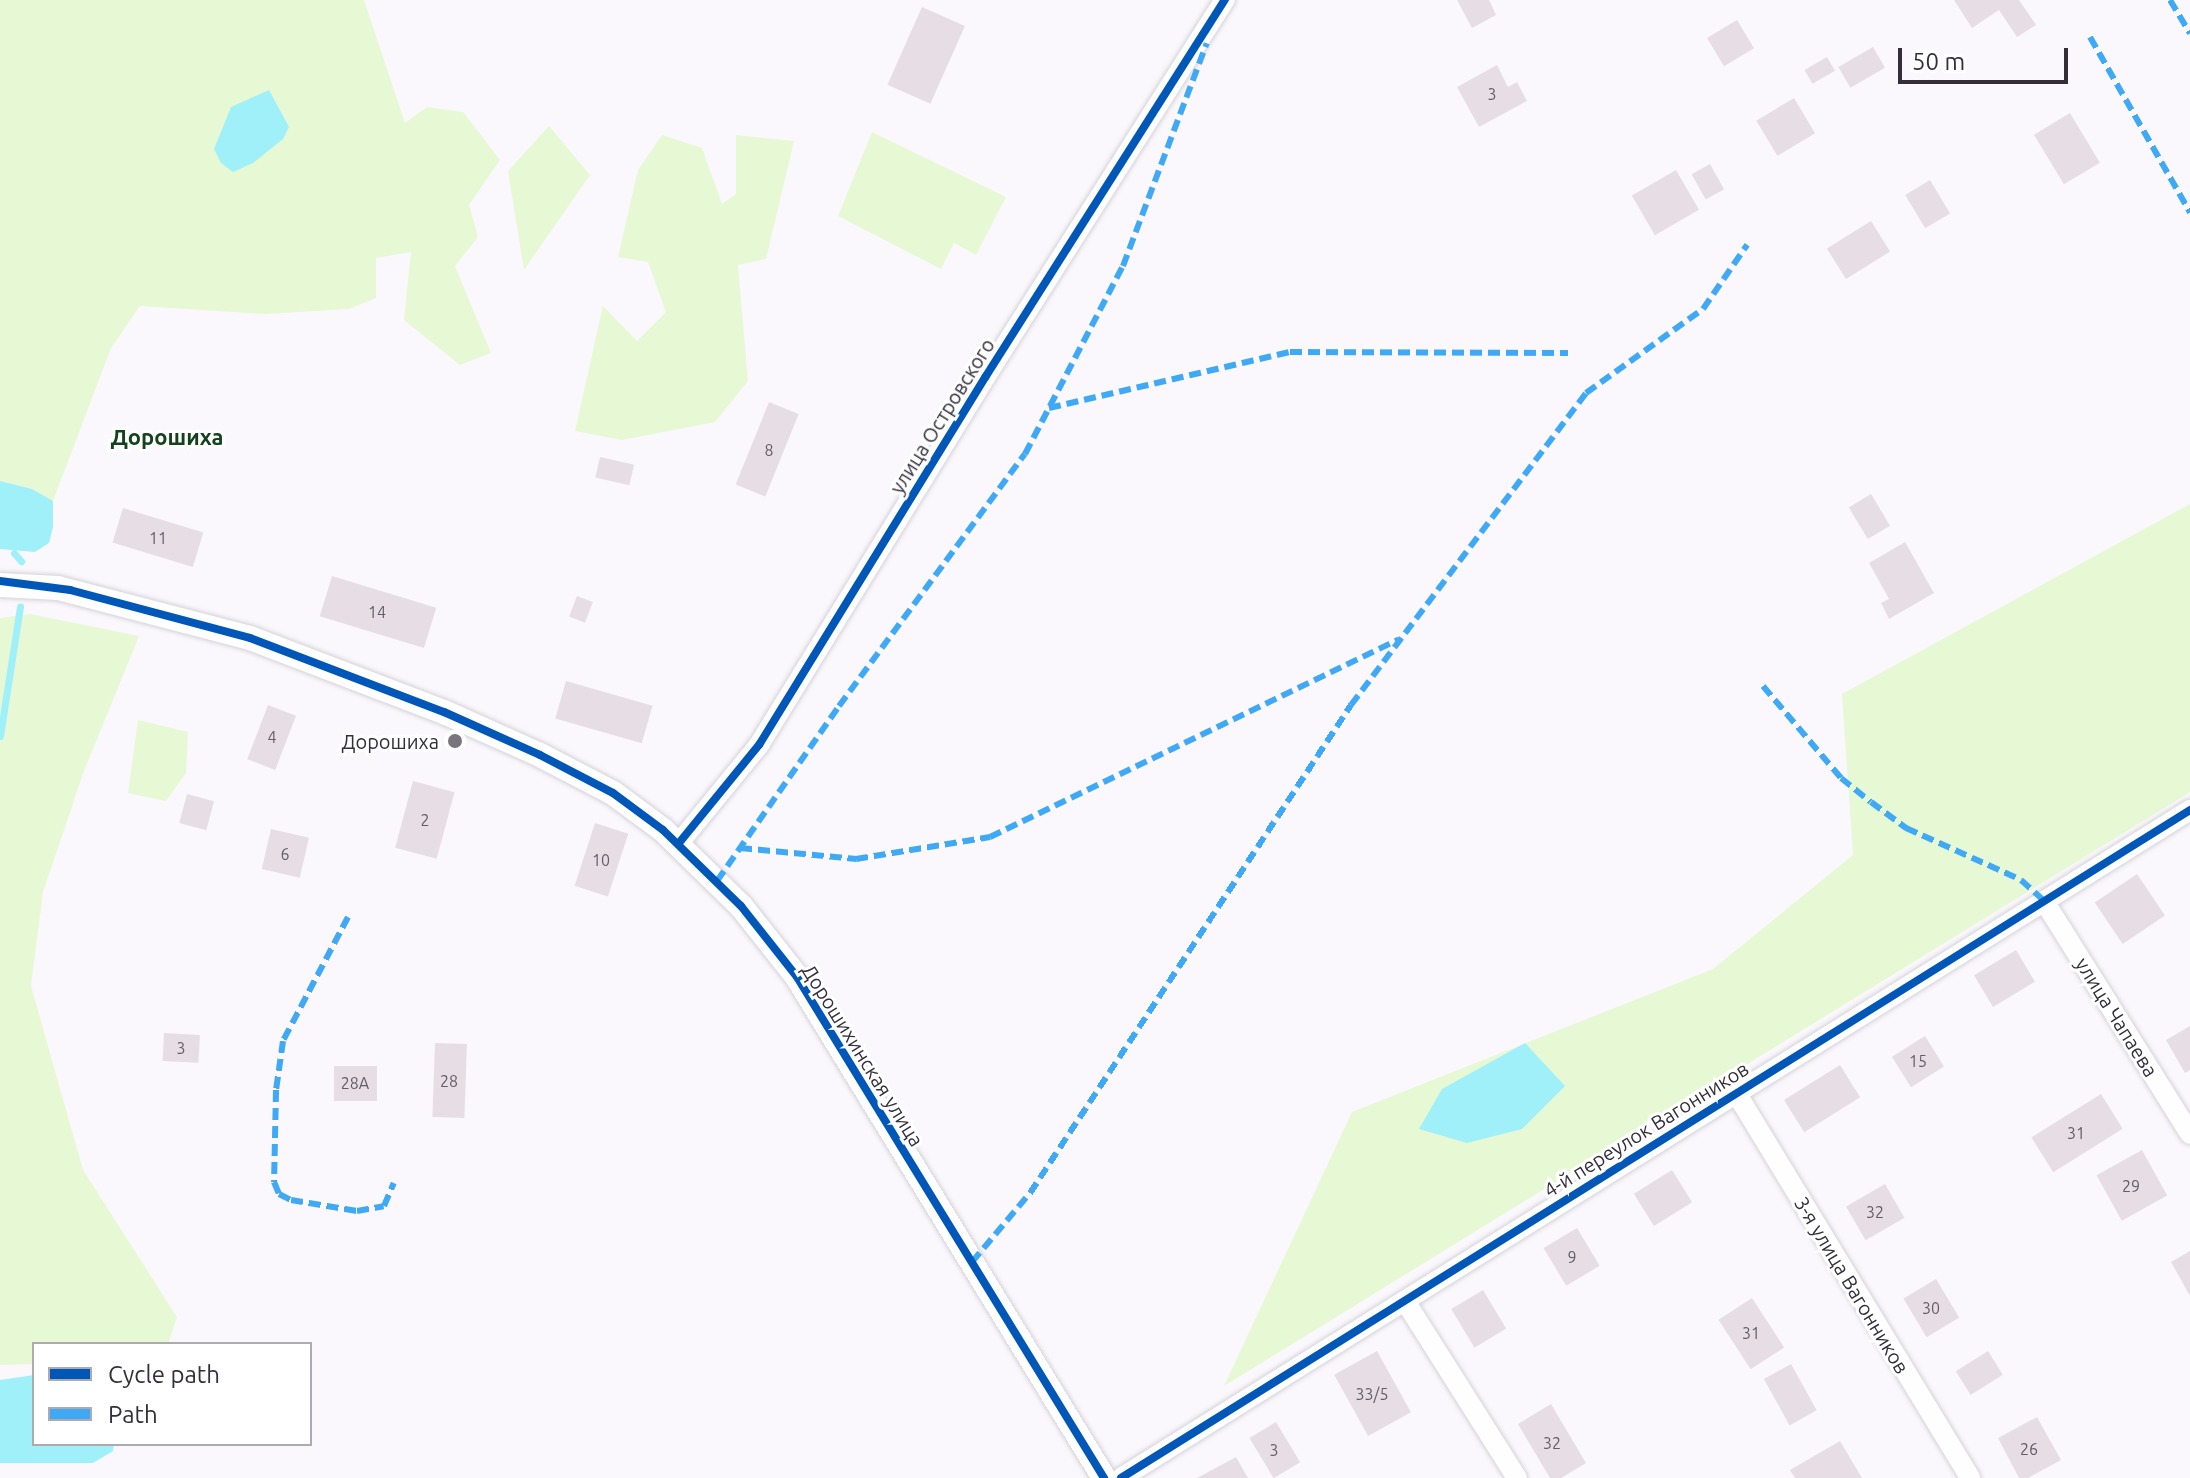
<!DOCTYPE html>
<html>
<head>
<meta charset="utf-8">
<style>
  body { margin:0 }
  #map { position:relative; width:2190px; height:1478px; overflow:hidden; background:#faf8fd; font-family:Ubuntu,sans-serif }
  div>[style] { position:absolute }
  .green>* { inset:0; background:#e7f8d5 }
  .water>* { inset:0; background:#a0f0f9 }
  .stream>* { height:7px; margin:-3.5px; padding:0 3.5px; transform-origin:3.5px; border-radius:3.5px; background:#a0f0f9 }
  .building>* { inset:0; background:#e7dee5; transform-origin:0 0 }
  .roads { filter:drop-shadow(0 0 2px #d5d2d9) drop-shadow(0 0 2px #d5d2d9) }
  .minor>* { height:20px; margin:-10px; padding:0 10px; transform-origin:10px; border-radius:10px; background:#fefeff }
  .tertiary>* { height:24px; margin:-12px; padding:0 12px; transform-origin:12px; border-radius:12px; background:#fefeff }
  .quiet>* { height:6px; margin-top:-3px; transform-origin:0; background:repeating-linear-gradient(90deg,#3fa9f5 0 12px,transparent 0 18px) }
  .cycleway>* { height:8px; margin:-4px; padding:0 4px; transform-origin:4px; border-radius:4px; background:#0057b8 }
  .dots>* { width:22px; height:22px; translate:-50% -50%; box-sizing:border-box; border:4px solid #fff; border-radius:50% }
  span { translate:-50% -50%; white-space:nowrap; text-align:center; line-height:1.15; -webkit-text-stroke:6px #fff; paint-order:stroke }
  .number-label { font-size:16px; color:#635d68 }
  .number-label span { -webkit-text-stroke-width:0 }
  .street-label { font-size:20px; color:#332e3a }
  .poi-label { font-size:20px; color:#332e3a }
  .right { translate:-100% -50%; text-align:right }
  .neighbourhood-label { font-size:22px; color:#13421d; font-weight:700 }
  .legend { position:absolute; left:32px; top:1342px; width:280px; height:104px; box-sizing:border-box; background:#fff; border:2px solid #adabb0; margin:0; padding:10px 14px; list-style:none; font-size:24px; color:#332e3a }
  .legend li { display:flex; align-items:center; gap:16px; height:40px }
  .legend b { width:40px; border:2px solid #adabb0 }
  .scale { position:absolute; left:1898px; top:48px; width:170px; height:36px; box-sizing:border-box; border:4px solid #332e3a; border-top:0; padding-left:10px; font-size:24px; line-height:28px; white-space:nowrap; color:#332e3a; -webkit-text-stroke:6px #fff; paint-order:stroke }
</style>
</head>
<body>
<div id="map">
  <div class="green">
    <i style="clip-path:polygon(0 0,364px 0,405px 123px,427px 107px,463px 112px,500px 160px,469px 205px,478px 237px,455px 266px,491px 353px,460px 365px,404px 320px,411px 252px,376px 258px,376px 298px,349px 309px,265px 314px,140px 306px,111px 348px,53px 501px,31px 489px,0 481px)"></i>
    <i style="clip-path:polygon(549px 126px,590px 175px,524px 270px,508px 171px)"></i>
    <i style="clip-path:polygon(872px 132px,1006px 197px,976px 255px,954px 243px,941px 269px,838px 216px)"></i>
    <i style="clip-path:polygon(662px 135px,702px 148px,722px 204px,736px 194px,736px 135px,794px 141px,766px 259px,738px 265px,748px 381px,715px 422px,622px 440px,575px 431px,603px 306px,637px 341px,666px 312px,648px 262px,618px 257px,638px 170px)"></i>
    <i style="clip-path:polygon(2190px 504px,2190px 792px,1224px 1386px,1352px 1112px,1713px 969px,1853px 855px,1842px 694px)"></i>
    <i style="clip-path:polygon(30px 614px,139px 636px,84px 771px,43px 892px,31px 986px,83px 1170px,177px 1317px,168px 1344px,34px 1344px,34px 1364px,0 1365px,0 618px)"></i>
    <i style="clip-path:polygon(138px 720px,188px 732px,186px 773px,166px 801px,128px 793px)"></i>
  </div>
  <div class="water">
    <i style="clip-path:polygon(269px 90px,289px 127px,283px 139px,253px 163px,233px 172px,221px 163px,214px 149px,231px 107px)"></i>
    <i style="clip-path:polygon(0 481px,32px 489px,53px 501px,53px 527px,49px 543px,35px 552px,0 549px)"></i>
    <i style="clip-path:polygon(1525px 1043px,1565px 1086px,1522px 1129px,1467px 1143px,1419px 1129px,1442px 1089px)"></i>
    <i style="clip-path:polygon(34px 1375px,34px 1444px,114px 1444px,113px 1451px,93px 1463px,0 1463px,0 1380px)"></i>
  </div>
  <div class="stream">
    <i style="left:14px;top:553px;width:11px;rotate:49deg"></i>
    <i style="left:0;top:736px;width:131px;rotate:-81.2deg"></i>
  </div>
  <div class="building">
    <i style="clip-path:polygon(1457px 0,1489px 0,1496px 15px,1472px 28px)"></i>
    <i style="clip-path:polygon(1954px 0,2019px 0,2036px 25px,2017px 37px,1999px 10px,1972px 28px)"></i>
    <i style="left:922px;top:7px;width:47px;height:85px;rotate:24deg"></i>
    <i style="left:1737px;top:20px;width:33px;height:35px;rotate:59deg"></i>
    <i style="left:1873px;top:47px;width:24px;height:40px;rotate:60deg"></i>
    <i style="left:1827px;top:57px;width:16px;height:26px;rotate:60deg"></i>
    <i style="clip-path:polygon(1497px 65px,1508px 87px,1517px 82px,1527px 101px,1479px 127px,1457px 87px)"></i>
    <i style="left:1794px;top:98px;width:41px;height:44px;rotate:59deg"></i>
    <i style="left:2070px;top:113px;width:58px;height:42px;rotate:59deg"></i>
    <i style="left:1710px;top:164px;width:29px;height:21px;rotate:61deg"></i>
    <i style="left:1676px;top:170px;width:46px;height:51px;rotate:60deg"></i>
    <i style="left:1930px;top:180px;width:39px;height:29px;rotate:59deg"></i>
    <i style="left:1871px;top:221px;width:36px;height:52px;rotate:58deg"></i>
    <i style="left:769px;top:402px;width:32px;height:89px;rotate:22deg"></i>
    <i style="left:600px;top:457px;width:35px;height:21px;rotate:13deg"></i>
    <i style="left:1871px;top:494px;width:37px;height:26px;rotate:59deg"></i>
    <i style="left:123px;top:508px;width:84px;height:36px;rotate:17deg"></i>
    <i style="clip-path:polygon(1905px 542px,1934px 593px,1889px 619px,1881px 603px,1889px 599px,1869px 563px)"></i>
    <i style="left:332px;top:576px;width:109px;height:42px;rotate:17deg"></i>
    <i style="left:577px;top:596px;width:17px;height:22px;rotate:21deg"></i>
    <i style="left:566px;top:681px;width:90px;height:39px;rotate:16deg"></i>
    <i style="left:268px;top:705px;width:30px;height:58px;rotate:21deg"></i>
    <i style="left:413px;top:781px;width:43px;height:69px;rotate:15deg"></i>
    <i style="left:187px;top:794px;width:28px;height:30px;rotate:15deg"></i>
    <i style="left:595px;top:823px;width:35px;height:66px;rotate:18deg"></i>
    <i style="left:271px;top:829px;width:39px;height:41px;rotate:13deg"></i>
    <i style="left:2137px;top:874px;width:50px;height:51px;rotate:56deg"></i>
    <i style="left:2016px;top:950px;width:37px;height:49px;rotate:59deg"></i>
    <i style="clip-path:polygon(2190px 1026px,2190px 1070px,2185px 1073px,2166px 1040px)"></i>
    <i style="left:164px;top:1033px;width:36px;height:28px;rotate:3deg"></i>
    <i style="left:1925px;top:1036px;width:36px;height:39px;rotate:58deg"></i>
    <i style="left:435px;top:1043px;width:32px;height:74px;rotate:2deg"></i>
    <i style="left:1840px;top:1065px;width:38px;height:66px;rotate:58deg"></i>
    <i style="left:334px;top:1066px;width:43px;height:35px"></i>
    <i style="left:2101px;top:1094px;width:41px;height:82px;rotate:58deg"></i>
    <i style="left:2142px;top:1150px;width:52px;height:52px;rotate:61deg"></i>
    <i style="left:1672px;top:1170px;width:38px;height:45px;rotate:58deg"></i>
    <i style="left:1885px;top:1184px;width:39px;height:45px;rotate:60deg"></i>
    <i style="left:1577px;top:1228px;width:44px;height:39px;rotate:59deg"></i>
    <i style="clip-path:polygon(2190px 1251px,2190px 1296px,2171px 1262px)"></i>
    <i style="left:1936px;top:1279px;width:45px;height:38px;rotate:59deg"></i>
    <i style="left:1483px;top:1290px;width:45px;height:37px;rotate:59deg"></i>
    <i style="left:1752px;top:1298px;width:59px;height:40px;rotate:57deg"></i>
    <i style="left:1377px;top:1351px;width:70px;height:49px;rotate:61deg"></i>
    <i style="left:1988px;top:1351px;width:28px;height:38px;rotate:58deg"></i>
    <i style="left:1791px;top:1364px;width:53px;height:31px;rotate:61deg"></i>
    <i style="clip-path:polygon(1551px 1404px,1586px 1463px,1561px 1478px,1550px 1478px,1518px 1424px)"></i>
    <i style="clip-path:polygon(2037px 1417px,2061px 1460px,2028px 1478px,2019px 1478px,1998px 1438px)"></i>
    <i style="left:1276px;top:1422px;width:47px;height:31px;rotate:59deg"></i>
    <i style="clip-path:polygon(1840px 1441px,1862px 1478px,1795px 1478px,1790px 1470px)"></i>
    <i style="clip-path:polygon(1236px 1457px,1248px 1478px,1197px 1478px)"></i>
  </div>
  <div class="roads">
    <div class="minor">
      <i style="left:679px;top:843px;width:127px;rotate:-50.8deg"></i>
      <i style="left:759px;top:745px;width:433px;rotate:-58.4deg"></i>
      <i style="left:986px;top:376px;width:446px;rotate:-57.6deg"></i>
      <i style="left:2044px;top:901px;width:275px;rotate:57.9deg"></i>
      <i style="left:1735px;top:1091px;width:453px;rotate:58.7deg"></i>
      <i style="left:1405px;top:1301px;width:209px;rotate:57.7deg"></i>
      <i style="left:1121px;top:1478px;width:1261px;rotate:-32deg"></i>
    </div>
    <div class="tertiary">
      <i style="left:0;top:585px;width:58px;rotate:3deg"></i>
      <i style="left:58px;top:588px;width:198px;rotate:14.6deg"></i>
      <i style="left:250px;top:638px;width:208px;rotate:20.9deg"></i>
      <i style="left:444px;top:712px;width:105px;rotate:24.1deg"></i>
      <i style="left:540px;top:755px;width:82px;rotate:27.5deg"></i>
      <i style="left:613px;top:793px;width:62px;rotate:36.5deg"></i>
      <i style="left:663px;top:830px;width:109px;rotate:44.3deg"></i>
      <i style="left:741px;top:906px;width:90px;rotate:51.7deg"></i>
      <i style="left:797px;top:977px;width:588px;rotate:58.5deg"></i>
    </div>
  </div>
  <div class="quiet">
    <i style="left:2170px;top:0;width:39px;rotate:59deg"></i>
    <i style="left:2090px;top:37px;width:202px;rotate:60.3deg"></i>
    <i style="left:1049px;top:408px;width:247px;rotate:-13.1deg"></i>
    <i style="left:1290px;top:352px;width:278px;rotate:0.2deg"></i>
    <i style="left:1763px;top:686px;width:121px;rotate:49.7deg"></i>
    <i style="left:1841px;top:778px;width:38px;rotate:39deg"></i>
    <i style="left:1871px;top:802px;width:44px;rotate:36.6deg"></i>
    <i style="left:1906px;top:828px;width:126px;rotate:24.3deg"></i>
    <i style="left:2021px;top:880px;width:31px;rotate:42deg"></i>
    <i style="left:740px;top:848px;width:117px;rotate:5.4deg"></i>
    <i style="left:856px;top:859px;width:136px;rotate:-9.3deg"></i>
    <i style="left:990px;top:837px;width:454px;rotate:-25.8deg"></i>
    <i style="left:717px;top:881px;width:213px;rotate:-55.1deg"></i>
    <i style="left:839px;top:706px;width:313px;rotate:-53.6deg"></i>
    <i style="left:1025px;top:454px;width:212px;rotate:-62.5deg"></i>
    <i style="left:1123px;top:266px;width:238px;rotate:-69.4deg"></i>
    <i style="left:348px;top:917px;width:140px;rotate:117.7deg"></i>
    <i style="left:283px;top:1041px;width:49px;rotate:98.1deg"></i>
    <i style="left:276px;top:1090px;width:92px;rotate:91.2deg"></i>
    <i style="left:274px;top:1182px;width:13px;rotate:67deg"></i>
    <i style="left:279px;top:1194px;width:13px;rotate:27deg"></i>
    <i style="left:291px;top:1200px;width:67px;rotate:9.5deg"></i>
    <i style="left:357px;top:1211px;width:27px;rotate:-10deg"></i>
    <i style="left:384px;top:1206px;width:25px;rotate:-67deg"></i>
    <i style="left:972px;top:1262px;width:90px;rotate:-50deg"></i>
    <i style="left:1030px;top:1193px;width:584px;rotate:-56.66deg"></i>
    <i style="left:1351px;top:705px;width:391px;rotate:-53deg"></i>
    <i style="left:1586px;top:393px;width:144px;rotate:-35.7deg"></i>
    <i style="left:1703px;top:309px;width:78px;rotate:-55.5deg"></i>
  </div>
  <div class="cycleway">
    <i style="left:0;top:581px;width:71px;rotate:7.3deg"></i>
    <i style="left:70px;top:590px;width:186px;rotate:14.9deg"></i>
    <i style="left:250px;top:638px;width:208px;rotate:20.9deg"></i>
    <i style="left:444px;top:712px;width:105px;rotate:24.1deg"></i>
    <i style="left:540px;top:755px;width:82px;rotate:27.5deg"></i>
    <i style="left:613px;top:793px;width:62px;rotate:36.5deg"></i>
    <i style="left:663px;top:830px;width:109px;rotate:44.3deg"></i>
    <i style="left:741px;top:906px;width:90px;rotate:51.7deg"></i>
    <i style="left:797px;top:977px;width:588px;rotate:58.5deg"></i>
    <i style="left:679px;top:843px;width:127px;rotate:-50.8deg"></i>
    <i style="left:759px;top:745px;width:433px;rotate:-58.4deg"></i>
    <i style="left:986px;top:376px;width:446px;rotate:-57.6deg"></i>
    <i style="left:1121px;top:1478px;width:1261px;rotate:-32deg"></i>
  </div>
  <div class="dots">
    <i style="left:455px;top:741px;background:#79757e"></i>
  </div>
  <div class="number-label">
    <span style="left:1492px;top:94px">3</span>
    <span style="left:769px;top:450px">8</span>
    <span style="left:158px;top:538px">11</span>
    <span style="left:377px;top:612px">14</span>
    <span style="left:272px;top:737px">4</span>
    <span style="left:425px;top:820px">2</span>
    <span style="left:285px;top:854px">6</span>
    <span style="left:601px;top:860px">10</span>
    <span style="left:181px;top:1048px">3</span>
    <span style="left:1918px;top:1061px">15</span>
    <span style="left:449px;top:1081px">28</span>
    <span style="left:355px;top:1083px">28А</span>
    <span style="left:2076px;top:1133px">31</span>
    <span style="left:2131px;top:1186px">29</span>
    <span style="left:1875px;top:1212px">32</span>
    <span style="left:1572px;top:1257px">9</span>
    <span style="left:1931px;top:1308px">30</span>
    <span style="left:1751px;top:1333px">31</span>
    <span style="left:1372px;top:1394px">33/5</span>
    <span style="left:1552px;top:1443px">32</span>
    <span style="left:2029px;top:1449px">26</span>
    <span style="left:1274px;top:1450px">3</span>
  </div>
  <div class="street-label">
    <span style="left:942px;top:416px;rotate:-58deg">улица Островского</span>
    <span style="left:2117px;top:1017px;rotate:58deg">улица Чапаева</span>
    <span style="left:863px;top:1055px;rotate:58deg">Дорошихинская улица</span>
    <span style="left:1646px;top:1129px;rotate:-32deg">4-й переулок Вагонников</span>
    <span style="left:1852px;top:1285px;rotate:59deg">3-я улица Вагонников</span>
  </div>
  <div class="poi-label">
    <span class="right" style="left:439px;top:741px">Дорошиха</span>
  </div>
  <div class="neighbourhood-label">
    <span style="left:167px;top:437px">Дорошиха</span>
  </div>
  <ul class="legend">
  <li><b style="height:10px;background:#0057b8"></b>Cycle path</li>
  <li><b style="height:10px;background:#3fa9f5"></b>Path</li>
  </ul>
  <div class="scale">50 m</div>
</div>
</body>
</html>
